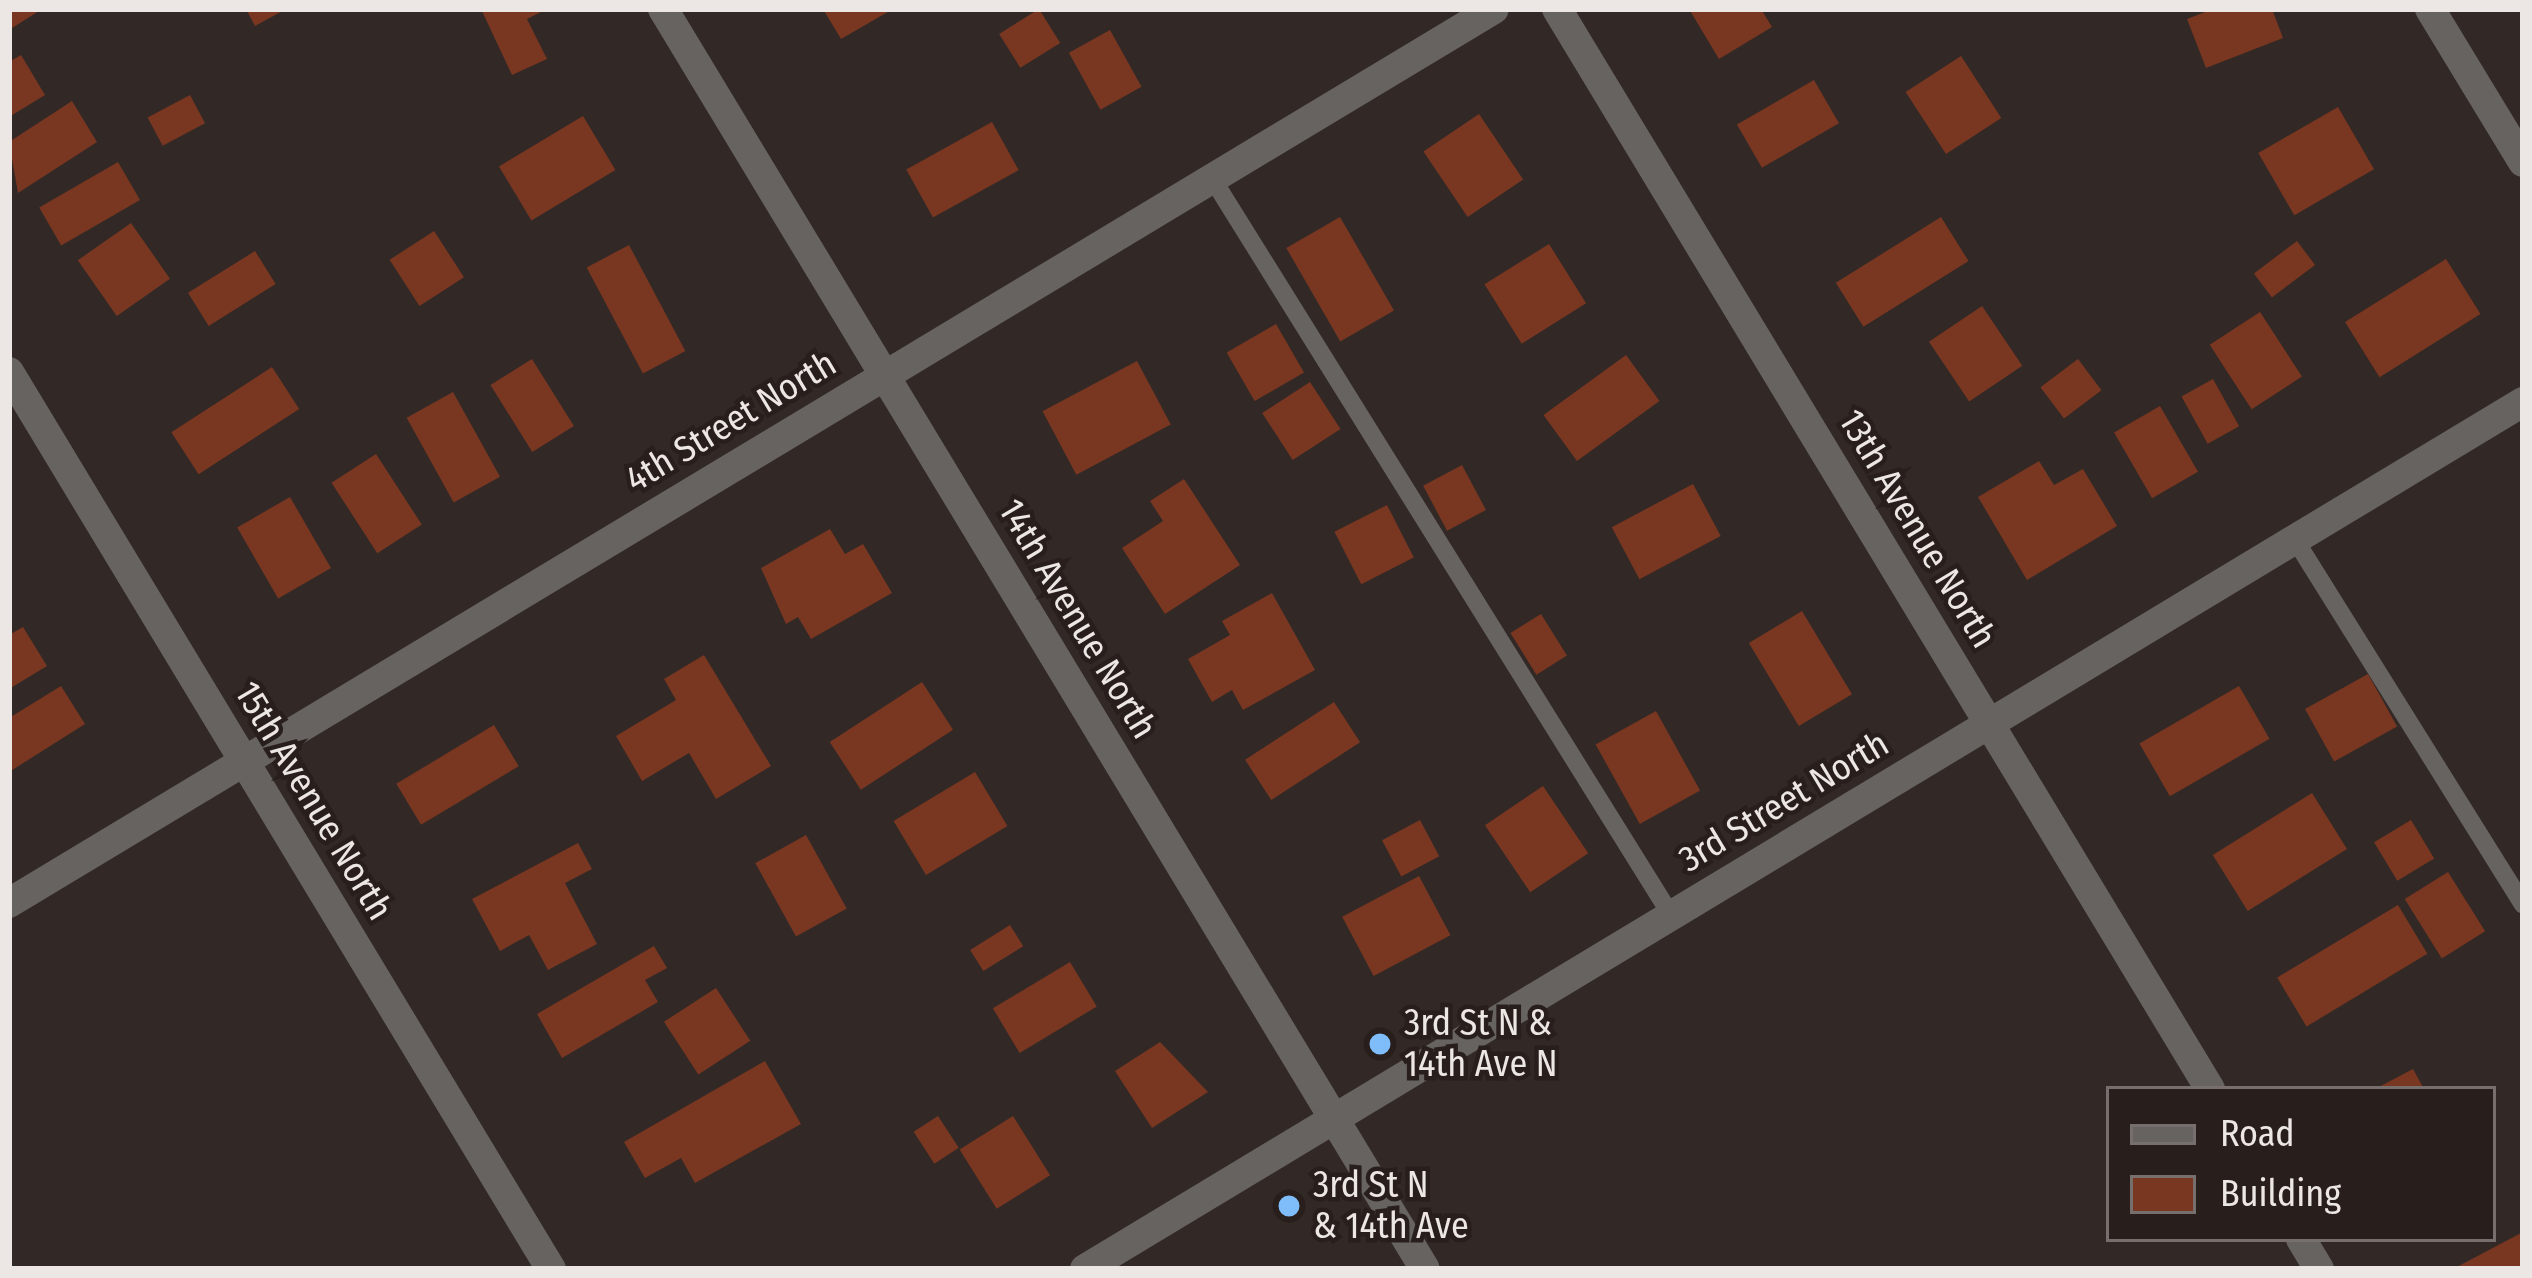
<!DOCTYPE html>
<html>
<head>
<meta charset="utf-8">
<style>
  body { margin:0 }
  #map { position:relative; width:2532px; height:1278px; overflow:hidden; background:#322926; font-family:"Fira Sans Condensed",sans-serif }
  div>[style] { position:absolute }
  .building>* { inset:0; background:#793620; transform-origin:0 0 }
  .service>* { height:18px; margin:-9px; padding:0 9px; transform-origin:9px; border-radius:9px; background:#676361 }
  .minor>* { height:30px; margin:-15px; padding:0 15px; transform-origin:15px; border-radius:15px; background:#676361 }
  .tertiary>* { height:30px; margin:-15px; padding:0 15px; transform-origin:15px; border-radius:15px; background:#676361 }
  .dots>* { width:33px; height:33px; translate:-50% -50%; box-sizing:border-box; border:6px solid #281f1d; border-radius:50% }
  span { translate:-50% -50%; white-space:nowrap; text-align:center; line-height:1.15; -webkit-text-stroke:9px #281f1d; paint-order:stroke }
  .street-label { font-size:36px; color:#ece6e4 }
  .poi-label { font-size:36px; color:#ece6e4 }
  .left { translate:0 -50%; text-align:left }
  .frame { position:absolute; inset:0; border:12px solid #ece6e4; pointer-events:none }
  .legend { position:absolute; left:2106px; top:1086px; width:390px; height:156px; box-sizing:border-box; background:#281f1d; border:3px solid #766f6d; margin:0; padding:15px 21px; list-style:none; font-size:36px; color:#ece6e4 }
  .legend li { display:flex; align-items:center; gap:24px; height:60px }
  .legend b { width:60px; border:3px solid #766f6d }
</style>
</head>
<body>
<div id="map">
  <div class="building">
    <i style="clip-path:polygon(9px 9px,42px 9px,9px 30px)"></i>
    <i style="clip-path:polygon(246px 9px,286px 9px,255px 26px)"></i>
    <i style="clip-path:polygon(481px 9px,547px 9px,527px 19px,547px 59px,512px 75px)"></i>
    <i style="clip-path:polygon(823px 9px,893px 9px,841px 39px)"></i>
    <i style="left:1039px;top:9px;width:40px;height:47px;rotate:58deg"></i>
    <i style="clip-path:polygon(1689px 9px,1761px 9px,1772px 27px,1719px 59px)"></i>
    <i style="clip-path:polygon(2213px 9px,2272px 9px,2283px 38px,2206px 68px,2187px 19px)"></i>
    <i style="left:1110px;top:30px;width:65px;height:47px;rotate:61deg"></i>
    <i style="clip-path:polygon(21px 55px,45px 95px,9px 117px,9px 62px)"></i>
    <i style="left:1961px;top:56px;width:74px;height:66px;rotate:57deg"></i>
    <i style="left:1814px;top:80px;width:50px;height:89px;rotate:60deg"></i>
    <i style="left:190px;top:95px;width:32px;height:48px;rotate:62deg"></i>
    <i style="clip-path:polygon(72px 101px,97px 142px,18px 193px,9px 142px)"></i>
    <i style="left:2338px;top:107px;width:72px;height:92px;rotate:60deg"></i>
    <i style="left:1479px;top:114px;width:79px;height:67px;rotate:56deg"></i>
    <i style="left:583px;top:116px;width:63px;height:98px;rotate:59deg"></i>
    <i style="left:992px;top:122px;width:55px;height:98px;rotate:61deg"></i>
    <i style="left:118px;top:162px;width:44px;height:91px;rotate:60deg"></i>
    <i style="left:1340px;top:217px;width:108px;height:62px;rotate:60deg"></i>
    <i style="left:1941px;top:217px;width:52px;height:124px;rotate:58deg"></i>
    <i style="left:131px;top:223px;width:68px;height:65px;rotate:55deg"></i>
    <i style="left:434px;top:231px;width:55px;height:53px;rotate:57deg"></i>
    <i style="left:2297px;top:241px;width:30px;height:54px;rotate:53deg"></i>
    <i style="left:1549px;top:244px;width:70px;height:76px;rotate:58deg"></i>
    <i style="left:629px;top:245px;width:120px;height:48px;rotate:62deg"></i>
    <i style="left:255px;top:251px;width:39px;height:79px;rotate:58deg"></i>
    <i style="left:2446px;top:259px;width:65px;height:119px;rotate:58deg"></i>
    <i style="left:1982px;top:306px;width:72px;height:64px;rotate:56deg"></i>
    <i style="left:2260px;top:312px;width:77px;height:60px;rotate:57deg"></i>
    <i style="left:1276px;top:324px;width:56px;height:57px;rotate:60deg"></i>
    <i style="left:1626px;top:355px;width:57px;height:102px;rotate:54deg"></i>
    <i style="left:532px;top:359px;width:79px;height:49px;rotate:58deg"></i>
    <i style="left:2078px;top:359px;width:39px;height:47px;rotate:53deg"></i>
    <i style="left:1137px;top:361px;width:72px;height:107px;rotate:62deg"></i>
    <i style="left:272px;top:367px;width:50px;height:120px;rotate:57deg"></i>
    <i style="left:2213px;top:379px;width:54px;height:36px;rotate:61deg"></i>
    <i style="left:1310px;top:382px;width:56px;height:57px;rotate:57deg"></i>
    <i style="left:453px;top:392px;width:97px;height:53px;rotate:61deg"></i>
    <i style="left:2160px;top:406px;width:76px;height:53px;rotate:60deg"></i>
    <i style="left:376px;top:454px;width:84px;height:53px;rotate:57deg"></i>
    <i style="clip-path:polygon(2039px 461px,2054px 485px,2083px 469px,2117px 526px,2027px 580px,1978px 497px)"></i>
    <i style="left:1462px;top:465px;width:51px;height:44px;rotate:62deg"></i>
    <i style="clip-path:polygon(1184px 479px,1240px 565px,1165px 614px,1122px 548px,1163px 521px,1150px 501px)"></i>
    <i style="left:1693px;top:484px;width:59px;height:92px;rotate:62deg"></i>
    <i style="left:290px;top:497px;width:82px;height:61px;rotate:60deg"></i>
    <i style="left:1387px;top:505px;width:59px;height:59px;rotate:63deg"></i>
    <i style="clip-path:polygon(830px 529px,845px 554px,863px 544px,892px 593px,811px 639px,798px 617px,786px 624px,761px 568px)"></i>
    <i style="clip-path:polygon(1272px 593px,1315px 670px,1243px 710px,1232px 690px,1212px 702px,1188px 659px,1230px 635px,1222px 621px)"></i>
    <i style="left:1802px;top:611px;width:97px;height:62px;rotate:59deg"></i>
    <i style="left:1541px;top:614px;width:49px;height:36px;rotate:58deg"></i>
    <i style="clip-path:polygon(23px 627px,47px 666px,9px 689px,9px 635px)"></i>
    <i style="clip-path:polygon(704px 655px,771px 766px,716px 799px,689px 753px,642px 781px,616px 736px,676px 700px,664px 679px)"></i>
    <i style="left:2368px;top:674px;width:60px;height:72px;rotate:61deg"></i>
    <i style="left:922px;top:682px;width:57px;height:110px;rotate:57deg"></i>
    <i style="clip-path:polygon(61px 686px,85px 724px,9px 772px,9px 718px)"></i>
    <i style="left:2239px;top:686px;width:61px;height:115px;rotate:60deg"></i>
    <i style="left:1334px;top:702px;width:48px;height:106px;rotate:57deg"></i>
    <i style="left:1656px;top:711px;width:91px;height:69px;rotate:61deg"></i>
    <i style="left:494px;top:725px;width:48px;height:114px;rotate:59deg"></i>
    <i style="left:975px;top:772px;width:63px;height:95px;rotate:59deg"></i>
    <i style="left:1543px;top:786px;width:81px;height:70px;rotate:56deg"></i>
    <i style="left:2312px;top:793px;width:66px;height:117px;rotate:58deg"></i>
    <i style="left:1420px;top:820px;width:41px;height:43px;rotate:62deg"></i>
    <i style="left:2411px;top:820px;width:45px;height:43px;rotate:59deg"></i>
    <i style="left:806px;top:835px;width:84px;height:58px;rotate:61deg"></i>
    <i style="clip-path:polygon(578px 843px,592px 869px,565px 883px,597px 944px,548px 970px,529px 935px,500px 951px,472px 899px)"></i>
    <i style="left:2448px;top:872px;width:70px;height:51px;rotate:58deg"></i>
    <i style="left:1419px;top:876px;width:67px;height:87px;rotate:62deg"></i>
    <i style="left:2398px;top:905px;width:57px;height:141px;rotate:59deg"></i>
    <i style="left:1010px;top:925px;width:25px;height:47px;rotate:58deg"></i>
    <i style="clip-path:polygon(654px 946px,667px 968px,645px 980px,658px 1002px,562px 1058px,537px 1014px)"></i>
    <i style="left:1070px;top:962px;width:52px;height:90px;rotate:59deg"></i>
    <i style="left:716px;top:988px;width:63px;height:62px;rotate:57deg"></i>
    <i style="clip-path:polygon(1160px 1042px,1208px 1092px,1152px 1128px,1115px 1071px)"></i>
    <i style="clip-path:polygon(765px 1061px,801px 1124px,695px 1183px,681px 1158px,645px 1178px,624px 1142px)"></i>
    <i style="clip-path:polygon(2413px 1069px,2424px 1089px,2375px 1089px)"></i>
    <i style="left:938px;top:1116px;width:38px;height:29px;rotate:57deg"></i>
    <i style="left:1013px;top:1116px;width:70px;height:63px;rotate:58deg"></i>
    <i style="clip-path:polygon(2523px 1232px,2523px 1269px,2453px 1269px)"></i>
  </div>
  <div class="service">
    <i style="left:1212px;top:178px;width:868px;rotate:58.09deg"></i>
    <i style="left:2294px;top:538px;width:432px;rotate:58deg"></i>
  </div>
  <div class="minor">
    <i style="left:663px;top:9px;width:1472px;rotate:58.84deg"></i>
    <i style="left:1557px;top:9px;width:1262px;rotate:58.84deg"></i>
    <i style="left:2430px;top:9px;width:179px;rotate:58.7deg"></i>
    <i style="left:9px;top:372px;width:1048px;rotate:58.86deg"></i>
    <i style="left:9px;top:903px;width:1733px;rotate:-31.05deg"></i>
    <i style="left:2301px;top:1239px;width:35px;rotate:59deg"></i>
  </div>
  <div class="tertiary">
    <i style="left:1085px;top:1269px;width:1679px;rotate:-31.09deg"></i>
  </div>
  <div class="dots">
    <i style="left:1380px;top:1044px;background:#7fbdfa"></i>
    <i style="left:1289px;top:1206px;background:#7fbdfa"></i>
  </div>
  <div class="street-label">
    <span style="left:731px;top:422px;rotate:-31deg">4th Street North</span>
    <span style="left:1917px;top:529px;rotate:59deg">13th Avenue North</span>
    <span style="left:1077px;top:619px;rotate:59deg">14th Avenue North</span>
    <span style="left:313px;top:801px;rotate:59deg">15th Avenue North</span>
    <span style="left:1784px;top:802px;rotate:-31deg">3rd Street North</span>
  </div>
  <div class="poi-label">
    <span class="left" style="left:1404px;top:1044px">3rd St N &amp;<br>14th Ave N</span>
    <span class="left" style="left:1313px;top:1206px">3rd St N<br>&amp; 14th Ave</span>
  </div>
  <div class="frame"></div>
  <ul class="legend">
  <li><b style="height:15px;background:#676361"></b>Road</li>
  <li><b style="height:33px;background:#793620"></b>Building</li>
  </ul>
</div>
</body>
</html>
